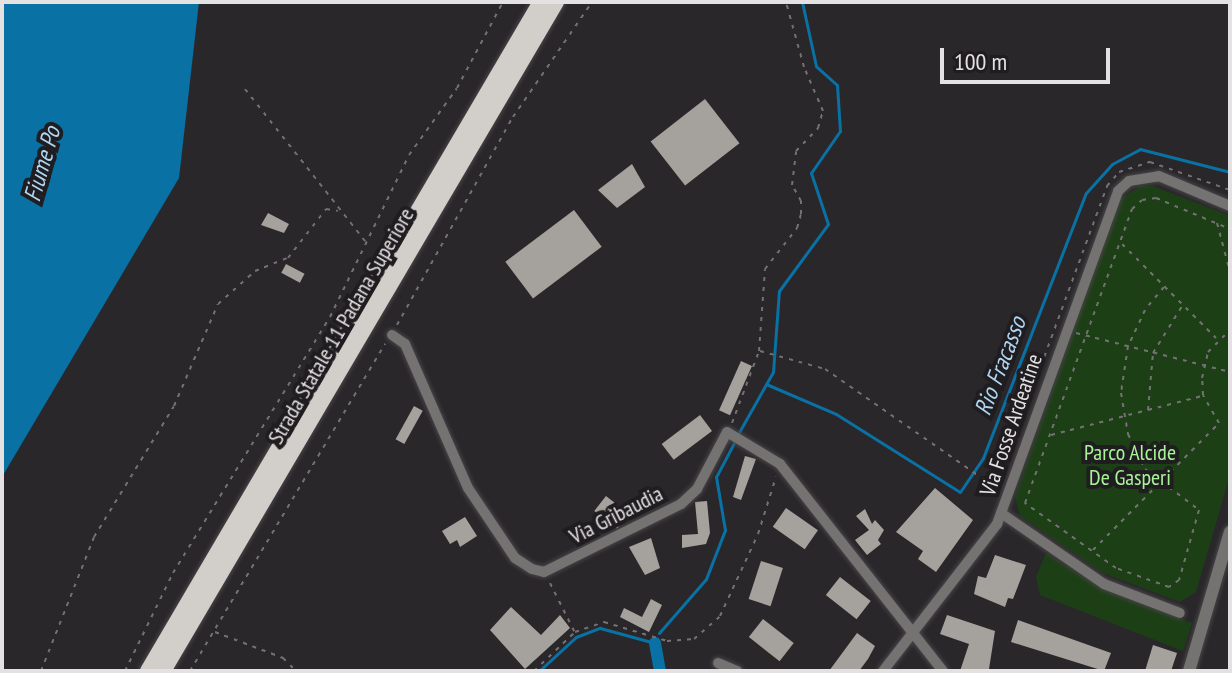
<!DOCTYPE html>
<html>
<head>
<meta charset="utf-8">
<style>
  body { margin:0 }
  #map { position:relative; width:1232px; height:673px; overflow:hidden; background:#2a272a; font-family:"PT Sans Narrow",sans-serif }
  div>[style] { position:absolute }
  .green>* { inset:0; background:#1d3f16 }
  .water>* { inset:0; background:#0971a4 }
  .stream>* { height:3px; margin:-1.5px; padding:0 1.5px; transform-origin:1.5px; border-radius:1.5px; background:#0971a4 }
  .canal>* { height:12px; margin:-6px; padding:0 6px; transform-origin:6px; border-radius:6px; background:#0971a4 }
  .building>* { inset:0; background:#a5a19d; transform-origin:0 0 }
  .path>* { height:2px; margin-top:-1px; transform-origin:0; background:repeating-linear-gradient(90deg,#747174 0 4px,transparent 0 10px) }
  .roads { filter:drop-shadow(0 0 2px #484548) drop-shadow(0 0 2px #484548) }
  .minor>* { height:10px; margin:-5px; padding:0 5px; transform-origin:5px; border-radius:5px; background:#757372 }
  .tertiary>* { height:12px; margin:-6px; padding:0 6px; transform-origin:6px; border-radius:6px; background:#757372 }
  .trunk>* { height:16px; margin:-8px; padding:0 8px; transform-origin:8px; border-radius:8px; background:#d2ceca }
  span { translate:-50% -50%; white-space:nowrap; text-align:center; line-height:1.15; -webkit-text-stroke:8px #201d20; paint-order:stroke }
  .street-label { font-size:22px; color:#e4e1e3 }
  .park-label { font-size:22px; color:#a7f497 }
  .water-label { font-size:24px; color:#aed6f3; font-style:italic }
  .frame { position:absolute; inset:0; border:4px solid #e4e1e3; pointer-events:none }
  .scale { position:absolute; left:940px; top:48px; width:170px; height:36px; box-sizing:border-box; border:4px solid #e4e1e3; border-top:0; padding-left:10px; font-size:24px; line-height:28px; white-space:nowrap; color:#e4e1e3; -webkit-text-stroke:6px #201d20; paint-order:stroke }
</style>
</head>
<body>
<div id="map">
  <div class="green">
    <i style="clip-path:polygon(1140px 186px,1153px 186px,1230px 216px,1230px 475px,1196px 592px,1180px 602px,1103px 573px,1020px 516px,1015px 497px,1118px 201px)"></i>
    <i style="clip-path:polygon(1046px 553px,1103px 589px,1192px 623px,1183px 651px,1040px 595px,1036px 577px)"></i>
  </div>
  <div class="water">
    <i style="clip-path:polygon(2px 2px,199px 2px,179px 178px,2px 477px)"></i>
  </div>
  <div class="stream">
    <i style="left:766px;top:384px;width:76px;rotate:23.2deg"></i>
    <i style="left:836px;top:414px;width:146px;rotate:32.2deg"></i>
    <i style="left:960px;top:492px;width:41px;rotate:-55.9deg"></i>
    <i style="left:983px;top:458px;width:284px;rotate:-68.8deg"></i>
    <i style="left:1086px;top:193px;width:39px;rotate:-48deg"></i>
    <i style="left:1112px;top:164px;width:32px;rotate:-28deg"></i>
    <i style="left:1140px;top:149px;width:93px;rotate:14.3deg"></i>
    <i style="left:738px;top:434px;width:71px;rotate:-60.6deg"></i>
    <i style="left:773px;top:372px;width:81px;rotate:-85.8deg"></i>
    <i style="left:779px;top:291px;width:83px;rotate:-53.8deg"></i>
    <i style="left:828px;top:224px;width:54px;rotate:-108.4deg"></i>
    <i style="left:811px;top:173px;width:51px;rotate:-55.4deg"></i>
    <i style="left:840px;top:131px;width:46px;rotate:-93.7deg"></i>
    <i style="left:837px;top:85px;width:28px;rotate:-138deg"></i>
    <i style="left:816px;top:66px;width:66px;rotate:-102.3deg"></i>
    <i style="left:659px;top:633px;width:72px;rotate:-49deg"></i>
    <i style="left:706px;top:579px;width:53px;rotate:-68.8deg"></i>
    <i style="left:725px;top:530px;width:54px;rotate:-99.6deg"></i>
    <i style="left:716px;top:477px;width:41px;rotate:-62.2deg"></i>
    <i style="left:539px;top:671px;width:50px;rotate:-42.6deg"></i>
    <i style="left:576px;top:637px;width:26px;rotate:-21deg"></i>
    <i style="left:600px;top:628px;width:57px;rotate:15.3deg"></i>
  </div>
  <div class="canal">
    <i style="left:655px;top:643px;width:28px;rotate:80deg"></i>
  </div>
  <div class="building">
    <i style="left:705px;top:99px;width:56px;height:69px;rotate:52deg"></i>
    <i style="clip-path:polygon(632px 164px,645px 187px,617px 208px,598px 190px)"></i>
    <i style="left:574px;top:210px;width:46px;height:86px;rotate:53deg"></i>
    <i style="clip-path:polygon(268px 213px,289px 224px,284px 233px,261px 225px)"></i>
    <i style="left:286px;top:264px;width:21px;height:10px;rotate:28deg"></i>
    <i style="left:741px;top:361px;width:12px;height:54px;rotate:24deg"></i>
    <i style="left:414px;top:406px;width:10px;height:38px;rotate:29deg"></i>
    <i style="left:700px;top:415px;width:20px;height:48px;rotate:53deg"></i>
    <i style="clip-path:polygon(745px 456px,756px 459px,741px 500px,733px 497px)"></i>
    <i style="clip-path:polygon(935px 488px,973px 520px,936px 572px,918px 559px,923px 551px,896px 532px)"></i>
    <i style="left:606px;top:496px;width:29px;height:19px;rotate:38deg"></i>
    <i style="clip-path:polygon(707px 501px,710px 533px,706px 544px,682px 548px,682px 535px,698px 534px,695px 502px)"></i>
    <i style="left:786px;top:508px;width:39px;height:23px;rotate:35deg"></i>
    <i style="clip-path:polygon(865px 509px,872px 524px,875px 520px,884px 530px,878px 540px,881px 544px,867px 555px,855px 540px,869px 530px,856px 516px)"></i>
    <i style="clip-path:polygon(465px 517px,477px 536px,460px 547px,457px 540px,450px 544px,442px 531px)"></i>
    <i style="clip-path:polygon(651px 538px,660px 568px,645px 575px,629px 547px)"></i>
    <i style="clip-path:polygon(995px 555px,1026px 565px,1013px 599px,1008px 598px,1005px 607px,974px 594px,978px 576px,986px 578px)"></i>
    <i style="left:761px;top:561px;width:23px;height:40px;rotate:18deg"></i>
    <i style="left:840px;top:577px;width:39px;height:23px;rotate:38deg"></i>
    <i style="clip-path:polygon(651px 599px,662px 605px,649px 632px,620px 617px,624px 608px,642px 617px)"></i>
    <i style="clip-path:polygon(511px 607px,541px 635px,560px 615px,570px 628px,525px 669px,490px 630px)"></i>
    <i style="clip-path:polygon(947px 615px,995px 631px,989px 669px,960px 671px,969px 644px,940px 634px)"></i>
    <i style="left:763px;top:619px;width:39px;height:23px;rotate:38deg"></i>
    <i style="clip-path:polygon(1018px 620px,1111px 653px,1104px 671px,1011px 642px)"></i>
    <i style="clip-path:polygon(857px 633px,875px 646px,868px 659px,859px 671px,829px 671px)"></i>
    <i style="clip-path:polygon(1153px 645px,1177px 653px,1171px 671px,1145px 671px)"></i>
  </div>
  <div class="path">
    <i style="left:245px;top:89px;width:194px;rotate:51.7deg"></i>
    <i style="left:1217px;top:223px;width:51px;rotate:75.1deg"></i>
    <i style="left:1122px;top:244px;width:133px;rotate:45deg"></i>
    <i style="left:1164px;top:287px;width:30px;rotate:130deg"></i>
    <i style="left:1145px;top:310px;width:40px;rotate:115deg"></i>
    <i style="left:1128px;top:346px;width:48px;rotate:98.5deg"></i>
    <i style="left:1121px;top:393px;width:42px;rotate:80.3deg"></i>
    <i style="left:1128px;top:434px;width:39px;rotate:64deg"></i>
    <i style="left:1145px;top:469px;width:68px;rotate:37.2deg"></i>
    <i style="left:1199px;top:510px;width:73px;rotate:105.9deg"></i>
    <i style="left:1179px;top:580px;width:12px;rotate:145deg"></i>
    <i style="left:1169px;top:587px;width:56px;rotate:-160.3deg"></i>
    <i style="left:1116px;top:568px;width:112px;rotate:-144.5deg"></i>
    <i style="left:1025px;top:503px;width:313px;rotate:-70deg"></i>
    <i style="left:1132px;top:209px;width:13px;rotate:-42deg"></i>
    <i style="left:1142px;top:200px;width:14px;rotate:-8deg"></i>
    <i style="left:1156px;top:198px;width:80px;rotate:22.7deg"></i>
    <i style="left:397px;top:325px;width:238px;rotate:-60.9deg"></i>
    <i style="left:513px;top:117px;width:140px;rotate:-55.5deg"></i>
    <i style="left:1076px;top:333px;width:159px;rotate:14.2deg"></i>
    <i style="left:760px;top:351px;width:67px;rotate:15.5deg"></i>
    <i style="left:825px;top:369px;width:207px;rotate:34.8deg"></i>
    <i style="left:1148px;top:410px;width:57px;rotate:-85deg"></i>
    <i style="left:1153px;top:353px;width:55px;rotate:-58.3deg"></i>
    <i style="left:732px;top:423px;width:77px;rotate:-69.4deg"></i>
    <i style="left:759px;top:351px;width:82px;rotate:-85.8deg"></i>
    <i style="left:765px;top:269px;width:52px;rotate:-52deg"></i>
    <i style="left:797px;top:228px;width:15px;rotate:-74deg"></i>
    <i style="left:801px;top:214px;width:13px;rotate:-90deg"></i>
    <i style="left:801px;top:201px;width:18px;rotate:-119deg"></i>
    <i style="left:792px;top:185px;width:34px;rotate:-83deg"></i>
    <i style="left:796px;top:151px;width:32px;rotate:-46deg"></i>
    <i style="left:818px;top:128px;width:18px;rotate:-74deg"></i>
    <i style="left:823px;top:111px;width:48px;rotate:-113.4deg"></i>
    <i style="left:804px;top:67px;width:67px;rotate:-105.5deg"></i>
    <i style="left:1051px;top:435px;width:156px;rotate:-14.5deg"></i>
    <i style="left:996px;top:488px;width:322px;rotate:-69.8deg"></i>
    <i style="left:1107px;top:186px;width:18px;rotate:-49deg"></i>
    <i style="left:1119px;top:172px;width:33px;rotate:-18deg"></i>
    <i style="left:1150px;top:162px;width:85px;rotate:19.3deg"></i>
    <i style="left:1093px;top:550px;width:179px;rotate:-45.2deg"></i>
    <i style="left:1219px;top:423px;width:32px;rotate:-120deg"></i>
    <i style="left:1203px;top:395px;width:17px;rotate:-93deg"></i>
    <i style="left:1202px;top:378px;width:27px;rotate:-77deg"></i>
    <i style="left:1208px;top:352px;width:31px;rotate:-45deg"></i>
    <i style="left:550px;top:583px;width:54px;rotate:63.4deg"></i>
    <i style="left:215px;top:632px;width:73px;rotate:20.9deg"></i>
    <i style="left:283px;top:658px;width:18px;rotate:45deg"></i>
    <i style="left:41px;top:671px;width:144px;rotate:-68.4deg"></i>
    <i style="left:94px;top:537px;width:153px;rotate:-58.6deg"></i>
    <i style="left:174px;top:406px;width:111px;rotate:-66.7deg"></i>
    <i style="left:218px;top:304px;width:50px;rotate:-41.7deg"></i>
    <i style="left:255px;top:271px;width:35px;rotate:-22deg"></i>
    <i style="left:288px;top:258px;width:62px;rotate:-52.2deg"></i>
    <i style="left:326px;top:209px;width:12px;rotate:9deg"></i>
    <i style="left:125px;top:671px;width:109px;rotate:-63.9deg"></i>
    <i style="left:173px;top:573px;width:300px;rotate:-58.5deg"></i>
    <i style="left:330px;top:317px;width:180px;rotate:-64deg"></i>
    <i style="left:409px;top:155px;width:82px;rotate:-54.4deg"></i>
    <i style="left:457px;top:88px;width:98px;rotate:-61.9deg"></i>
    <i style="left:190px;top:671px;width:381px;rotate:-59.2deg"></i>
    <i style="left:534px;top:671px;width:57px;rotate:-43.6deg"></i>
    <i style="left:575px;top:632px;width:31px;rotate:-19deg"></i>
    <i style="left:604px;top:622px;width:66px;rotate:16.8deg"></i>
    <i style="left:667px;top:641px;width:27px;rotate:-4deg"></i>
    <i style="left:694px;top:639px;width:35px;rotate:-41deg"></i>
    <i style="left:720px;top:616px;width:90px;rotate:-65.1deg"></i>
    <i style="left:758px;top:534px;width:60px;rotate:-72.5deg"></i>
  </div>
  <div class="roads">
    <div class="minor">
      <i style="left:392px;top:335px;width:16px;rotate:35deg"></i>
      <i style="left:405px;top:344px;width:157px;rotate:66.4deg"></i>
      <i style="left:468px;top:488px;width:84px;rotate:56.1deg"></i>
      <i style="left:515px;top:558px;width:20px;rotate:33deg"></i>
      <i style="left:532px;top:569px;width:12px;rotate:14deg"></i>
      <i style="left:544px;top:572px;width:153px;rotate:-26.4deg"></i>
      <i style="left:681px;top:504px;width:22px;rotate:-43deg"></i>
      <i style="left:697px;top:489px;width:64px;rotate:-62.2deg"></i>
      <i style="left:727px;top:432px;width:62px;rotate:31.1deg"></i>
      <i style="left:780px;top:464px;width:263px;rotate:51.8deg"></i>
      <i style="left:1001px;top:513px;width:125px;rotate:34.6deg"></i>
      <i style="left:1104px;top:584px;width:81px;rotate:20.9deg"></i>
      <i style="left:718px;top:663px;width:21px;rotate:23deg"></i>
      <i style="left:883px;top:671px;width:186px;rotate:-52.2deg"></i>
      <i style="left:997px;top:524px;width:354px;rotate:-70deg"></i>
      <i style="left:1118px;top:191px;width:15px;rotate:-42deg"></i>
      <i style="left:1129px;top:181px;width:30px;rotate:-9deg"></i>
      <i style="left:1159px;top:176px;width:77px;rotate:22.9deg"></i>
    </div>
    <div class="tertiary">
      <i style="left:1189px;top:671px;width:145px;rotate:-73.6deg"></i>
    </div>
    <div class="trunk">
      <i style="left:148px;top:671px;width:776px;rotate:-59.57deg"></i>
      <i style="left:163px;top:671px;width:776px;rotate:-59.57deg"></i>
    </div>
  </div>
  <div class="street-label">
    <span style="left:341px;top:326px;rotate:-60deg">Strada Statale 11 Padana Superiore</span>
    <span style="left:1011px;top:425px;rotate:-71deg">Via Fosse Ardeatine</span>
    <span style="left:616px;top:515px;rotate:-27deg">Via Gribaudia</span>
  </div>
  <div class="park-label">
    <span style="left:1130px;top:465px">Parco Alcide<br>De Gasperi</span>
  </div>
  <div class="water-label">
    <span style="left:42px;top:164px;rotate:-74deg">Fiume Po</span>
    <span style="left:1000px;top:366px;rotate:-69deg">Rio Fracasso</span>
  </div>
  <div class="frame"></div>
  <div class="scale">100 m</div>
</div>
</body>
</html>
